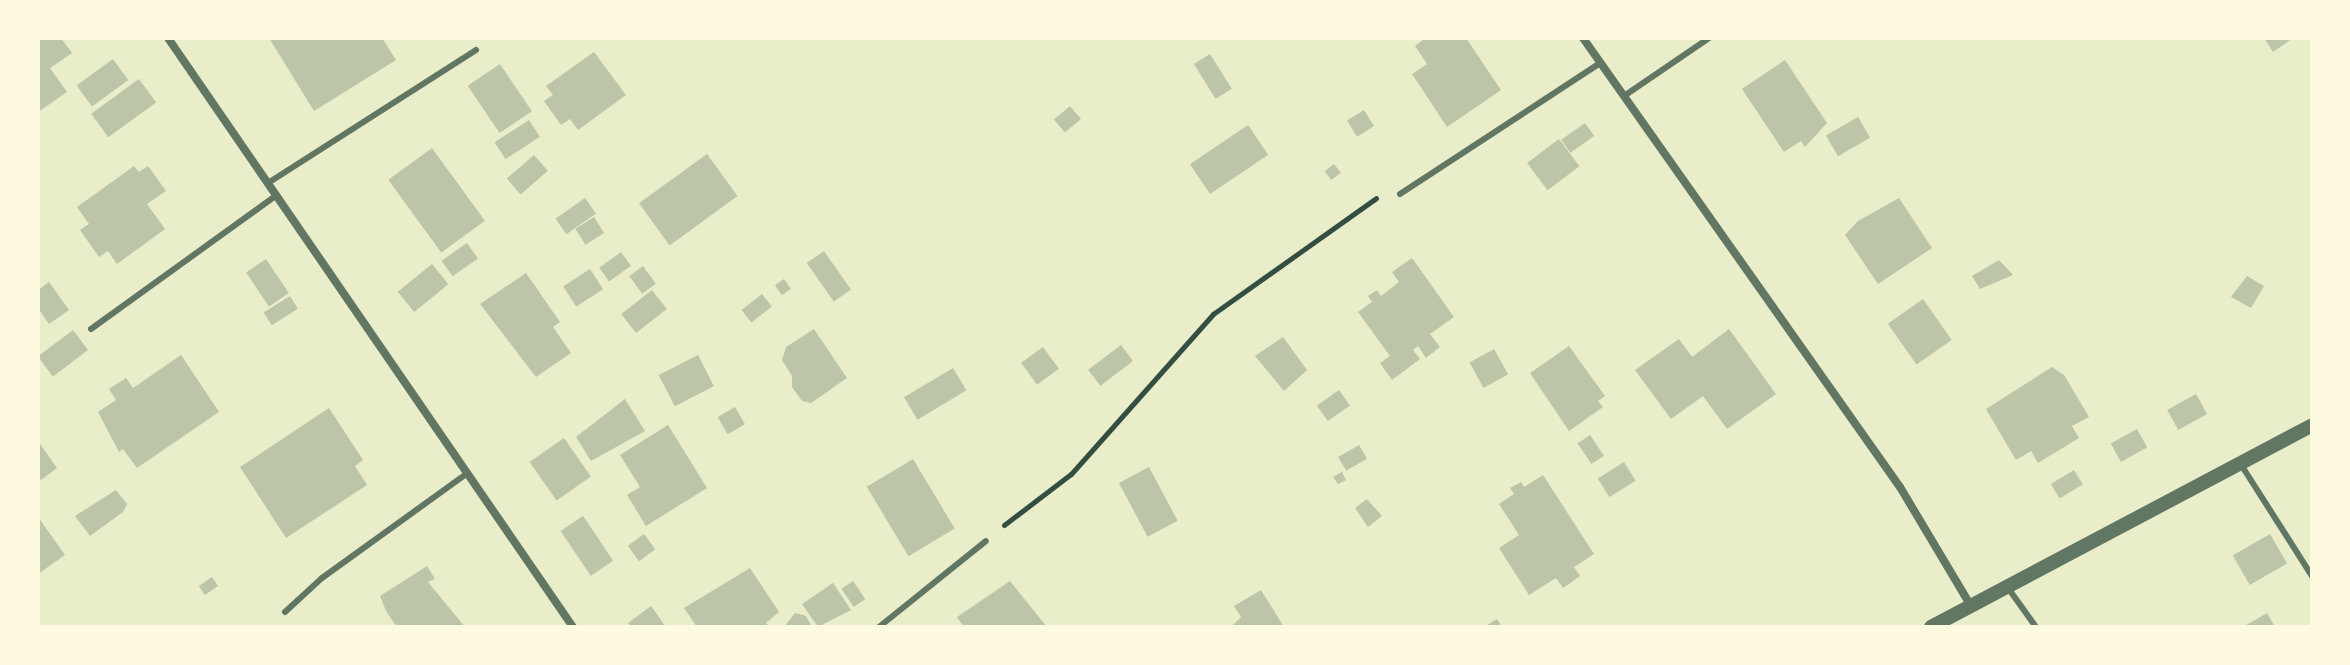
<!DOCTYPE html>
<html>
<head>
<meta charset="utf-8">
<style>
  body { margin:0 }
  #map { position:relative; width:2350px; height:665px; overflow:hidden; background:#e9edc9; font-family:Barlow,sans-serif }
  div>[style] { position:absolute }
  .building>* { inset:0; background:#bcc5a7; transform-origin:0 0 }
  .path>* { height:5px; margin:-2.5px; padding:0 2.5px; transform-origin:2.5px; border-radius:2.5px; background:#344e41 }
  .service>* { height:6px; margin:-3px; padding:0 3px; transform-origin:3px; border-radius:3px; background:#617663 }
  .minor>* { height:8px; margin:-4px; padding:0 4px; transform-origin:4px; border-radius:4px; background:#617663 }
  .tertiary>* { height:14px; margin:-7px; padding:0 7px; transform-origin:7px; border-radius:7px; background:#617663 }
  span { translate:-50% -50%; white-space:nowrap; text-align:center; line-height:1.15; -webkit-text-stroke:6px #fefae0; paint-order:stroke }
  .frame { position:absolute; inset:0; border:40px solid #fefae0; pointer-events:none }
</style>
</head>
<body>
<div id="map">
  <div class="building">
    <i style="clip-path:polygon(39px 38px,61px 38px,72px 53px,50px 68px,67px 92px,38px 112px)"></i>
    <i style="clip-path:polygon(269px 38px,382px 38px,396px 60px,314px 111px)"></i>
    <i style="clip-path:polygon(1426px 38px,1466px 38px,1501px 90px,1447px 127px,1412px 74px,1427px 64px,1415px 46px)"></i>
    <i style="clip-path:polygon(2264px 38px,2293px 38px,2273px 52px)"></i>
    <i style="clip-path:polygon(594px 52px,626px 95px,578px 130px,570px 119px,561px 125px,544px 101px,553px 95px,546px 86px)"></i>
    <i style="left:1210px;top:54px;width:41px;height:19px;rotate:58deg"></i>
    <i style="left:113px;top:59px;width:26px;height:45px;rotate:54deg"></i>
    <i style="clip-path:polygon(1785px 60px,1827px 123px,1805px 147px,1801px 141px,1784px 152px,1742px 89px)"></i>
    <i style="left:500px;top:64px;width:57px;height:39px;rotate:56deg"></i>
    <i style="left:139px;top:79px;width:29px;height:59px;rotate:54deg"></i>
    <i style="left:1070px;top:106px;width:17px;height:21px;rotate:50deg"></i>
    <i style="left:1364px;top:110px;width:19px;height:20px;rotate:58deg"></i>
    <i style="left:1858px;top:117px;width:24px;height:37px;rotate:60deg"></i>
    <i style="left:529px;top:120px;width:20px;height:41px;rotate:57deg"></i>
    <i style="left:1585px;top:123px;width:16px;height:29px;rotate:55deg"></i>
    <i style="left:1248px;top:125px;width:36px;height:70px;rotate:56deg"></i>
    <i style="left:1559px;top:139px;width:34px;height:40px;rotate:53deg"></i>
    <i style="left:432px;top:148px;width:90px;height:54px;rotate:54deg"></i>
    <i style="left:707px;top:154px;width:52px;height:84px;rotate:54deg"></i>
    <i style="left:534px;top:155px;width:21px;height:36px;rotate:49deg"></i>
    <i style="left:1334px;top:164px;width:11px;height:12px;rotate:52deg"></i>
    <i style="clip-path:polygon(134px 166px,139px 172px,148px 166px,166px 191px,147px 204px,165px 229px,117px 264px,108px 251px,99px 257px,80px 230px,89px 224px,77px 207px)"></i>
    <i style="left:585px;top:198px;width:19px;height:36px;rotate:55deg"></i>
    <i style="clip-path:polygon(1899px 198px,1932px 248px,1878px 284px,1845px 235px,1858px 221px)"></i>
    <i style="left:594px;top:217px;width:19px;height:22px;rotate:58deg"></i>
    <i style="left:467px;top:243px;width:19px;height:31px;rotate:55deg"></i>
    <i style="left:824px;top:251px;width:47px;height:21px;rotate:55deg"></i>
    <i style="left:621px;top:252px;width:17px;height:27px;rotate:54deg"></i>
    <i style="clip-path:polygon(1412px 258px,1454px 317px,1430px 334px,1440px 347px,1426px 358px,1418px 346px,1413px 350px,1420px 359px,1392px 380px,1380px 363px,1390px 356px,1358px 312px,1372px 302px,1368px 296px,1377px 290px,1381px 296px,1399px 282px,1392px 272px)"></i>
    <i style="left:266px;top:259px;width:41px;height:24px;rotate:56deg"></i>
    <i style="clip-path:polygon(1999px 260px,2013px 275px,1980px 289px,1972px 276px)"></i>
    <i style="left:432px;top:264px;width:26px;height:44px;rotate:51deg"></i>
    <i style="left:643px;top:266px;width:22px;height:17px;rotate:54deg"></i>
    <i style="left:590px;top:269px;width:24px;height:32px;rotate:57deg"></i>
    <i style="clip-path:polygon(526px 273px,560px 322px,553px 327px,571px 353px,536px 377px,480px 304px)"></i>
    <i style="clip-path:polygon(2247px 276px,2264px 286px,2251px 308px,2231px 297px)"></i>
    <i style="left:784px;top:279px;width:12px;height:11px;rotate:55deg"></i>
    <i style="clip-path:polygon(49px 282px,69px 310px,49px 324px,38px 308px,38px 290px)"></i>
    <i style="left:652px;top:290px;width:24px;height:39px;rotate:52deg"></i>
    <i style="left:762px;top:294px;width:16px;height:26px;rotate:52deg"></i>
    <i style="left:290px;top:296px;width:15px;height:31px;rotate:58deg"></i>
    <i style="left:1923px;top:299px;width:50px;height:43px;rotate:55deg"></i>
    <i style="clip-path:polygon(814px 329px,847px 378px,811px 403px,802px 401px,792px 387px,792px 376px,782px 360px,786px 347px)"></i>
    <i style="clip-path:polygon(1729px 329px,1776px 394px,1727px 429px,1703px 396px,1671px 419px,1635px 370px,1679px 339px,1692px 357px)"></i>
    <i style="left:73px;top:330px;width:25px;height:44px;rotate:53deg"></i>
    <i style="clip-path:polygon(1283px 337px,1307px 370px,1284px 391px,1255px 356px)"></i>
    <i style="left:1121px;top:345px;width:20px;height:41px;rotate:53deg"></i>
    <i style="clip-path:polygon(1569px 346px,1605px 396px,1598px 401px,1603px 407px,1569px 431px,1530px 373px)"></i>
    <i style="left:1043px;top:347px;width:27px;height:27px;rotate:54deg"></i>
    <i style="left:1494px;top:349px;width:29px;height:28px;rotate:61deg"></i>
    <i style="clip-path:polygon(181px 355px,219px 412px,137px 468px,123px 449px,119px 452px,98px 412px,116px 400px,109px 389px,126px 378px,133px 388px)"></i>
    <i style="left:698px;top:355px;width:35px;height:44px;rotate:63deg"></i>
    <i style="clip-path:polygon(2052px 367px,2064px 375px,2089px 417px,2072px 426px,2079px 438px,2038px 463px,2031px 451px,2016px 460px,1986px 409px)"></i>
    <i style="left:953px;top:368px;width:26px;height:57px;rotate:59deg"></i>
    <i style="left:1339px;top:390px;width:19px;height:27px;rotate:55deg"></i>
    <i style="left:2196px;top:394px;width:23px;height:33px;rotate:61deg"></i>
    <i style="clip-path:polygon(625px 399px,645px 431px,591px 461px,576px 437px)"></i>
    <i style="left:735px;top:407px;width:20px;height:20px;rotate:60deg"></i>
    <i style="clip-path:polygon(329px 408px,363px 460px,355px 466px,367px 485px,286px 538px,240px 467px)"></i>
    <i style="clip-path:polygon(668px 425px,707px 488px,646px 526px,627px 495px,640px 487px,620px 455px)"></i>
    <i style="left:2137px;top:429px;width:21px;height:30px;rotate:61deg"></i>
    <i style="left:1590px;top:435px;width:25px;height:15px;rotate:56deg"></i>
    <i style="left:564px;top:438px;width:47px;height:42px;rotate:55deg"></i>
    <i style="clip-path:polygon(38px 441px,57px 468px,41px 480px,38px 475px)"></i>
    <i style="left:1359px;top:445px;width:16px;height:24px;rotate:60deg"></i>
    <i style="left:913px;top:459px;width:81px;height:54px;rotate:59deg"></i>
    <i style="left:1624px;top:462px;width:22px;height:31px;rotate:58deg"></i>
    <i style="left:1149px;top:467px;width:61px;height:34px;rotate:62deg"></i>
    <i style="left:2074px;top:470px;width:17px;height:27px;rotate:59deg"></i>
    <i style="clip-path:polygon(1342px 472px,1346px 480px,1338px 484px,1333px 477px)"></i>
    <i style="clip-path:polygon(1543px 475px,1594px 554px,1574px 567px,1580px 576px,1563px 588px,1556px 578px,1529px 595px,1499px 548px,1519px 535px,1499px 504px,1514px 494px,1510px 488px,1521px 482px,1524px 487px)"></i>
    <i style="clip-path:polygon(116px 490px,127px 504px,123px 512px,90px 536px,75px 516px)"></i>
    <i style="clip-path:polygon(1367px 499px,1382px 516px,1368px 527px,1355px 508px)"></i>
    <i style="left:583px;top:516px;width:54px;height:27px;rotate:56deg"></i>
    <i style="clip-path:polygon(38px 517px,65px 555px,38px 574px)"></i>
    <i style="left:644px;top:534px;width:19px;height:20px;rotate:54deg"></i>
    <i style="left:2270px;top:534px;width:34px;height:43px;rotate:60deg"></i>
    <i style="clip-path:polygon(427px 566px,435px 579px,428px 582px,465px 627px,397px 627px,386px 611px,380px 596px)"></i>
    <i style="clip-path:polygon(750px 568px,779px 612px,766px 623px,769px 627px,697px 627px,684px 608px)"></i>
    <i style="left:212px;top:577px;width:11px;height:16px;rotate:56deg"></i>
    <i style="left:853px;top:581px;width:22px;height:14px;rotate:56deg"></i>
    <i style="clip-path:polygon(1010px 581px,1047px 627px,964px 627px,957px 617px)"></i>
    <i style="clip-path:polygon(833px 583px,851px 610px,818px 627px,802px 604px)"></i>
    <i style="clip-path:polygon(1261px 590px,1284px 627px,1231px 627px,1241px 617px,1234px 606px)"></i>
    <i style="clip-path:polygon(651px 606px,666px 627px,631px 627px,628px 623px)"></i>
    <i style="clip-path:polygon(795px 613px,806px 616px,812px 627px,784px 627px)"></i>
    <i style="clip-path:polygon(2267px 613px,2275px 627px,2243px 627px)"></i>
    <i style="clip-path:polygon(1497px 619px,1502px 627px,1484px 627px)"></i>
  </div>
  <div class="path">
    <i style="left:1004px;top:525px;width:84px;rotate:-37.3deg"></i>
    <i style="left:1071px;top:474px;width:214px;rotate:-48.4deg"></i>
    <i style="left:1213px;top:314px;width:200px;rotate:-35.4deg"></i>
  </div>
  <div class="service">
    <i style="left:1624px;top:96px;width:103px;rotate:-34.3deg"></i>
    <i style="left:268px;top:183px;width:247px;rotate:-32.6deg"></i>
    <i style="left:1400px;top:194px;width:239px;rotate:-33.2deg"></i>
    <i style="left:91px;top:329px;width:229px;rotate:-35.8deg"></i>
    <i style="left:2240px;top:463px;width:134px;rotate:57.5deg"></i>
    <i style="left:2008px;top:588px;width:48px;rotate:54.3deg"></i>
    <i style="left:285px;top:612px;width:50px;rotate:-42.6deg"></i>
    <i style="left:322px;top:578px;width:178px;rotate:-35.8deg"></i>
    <i style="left:879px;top:627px;width:137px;rotate:-38.8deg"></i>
  </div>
  <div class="minor">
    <i style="left:168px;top:38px;width:715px;rotate:55.49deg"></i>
    <i style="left:1583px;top:38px;width:550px;rotate:54.78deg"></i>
    <i style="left:1900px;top:487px;width:139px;rotate:59.2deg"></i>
  </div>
  <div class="tertiary">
    <i style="left:1931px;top:627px;width:431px;rotate:-27.9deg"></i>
  </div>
  <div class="frame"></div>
</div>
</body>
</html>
